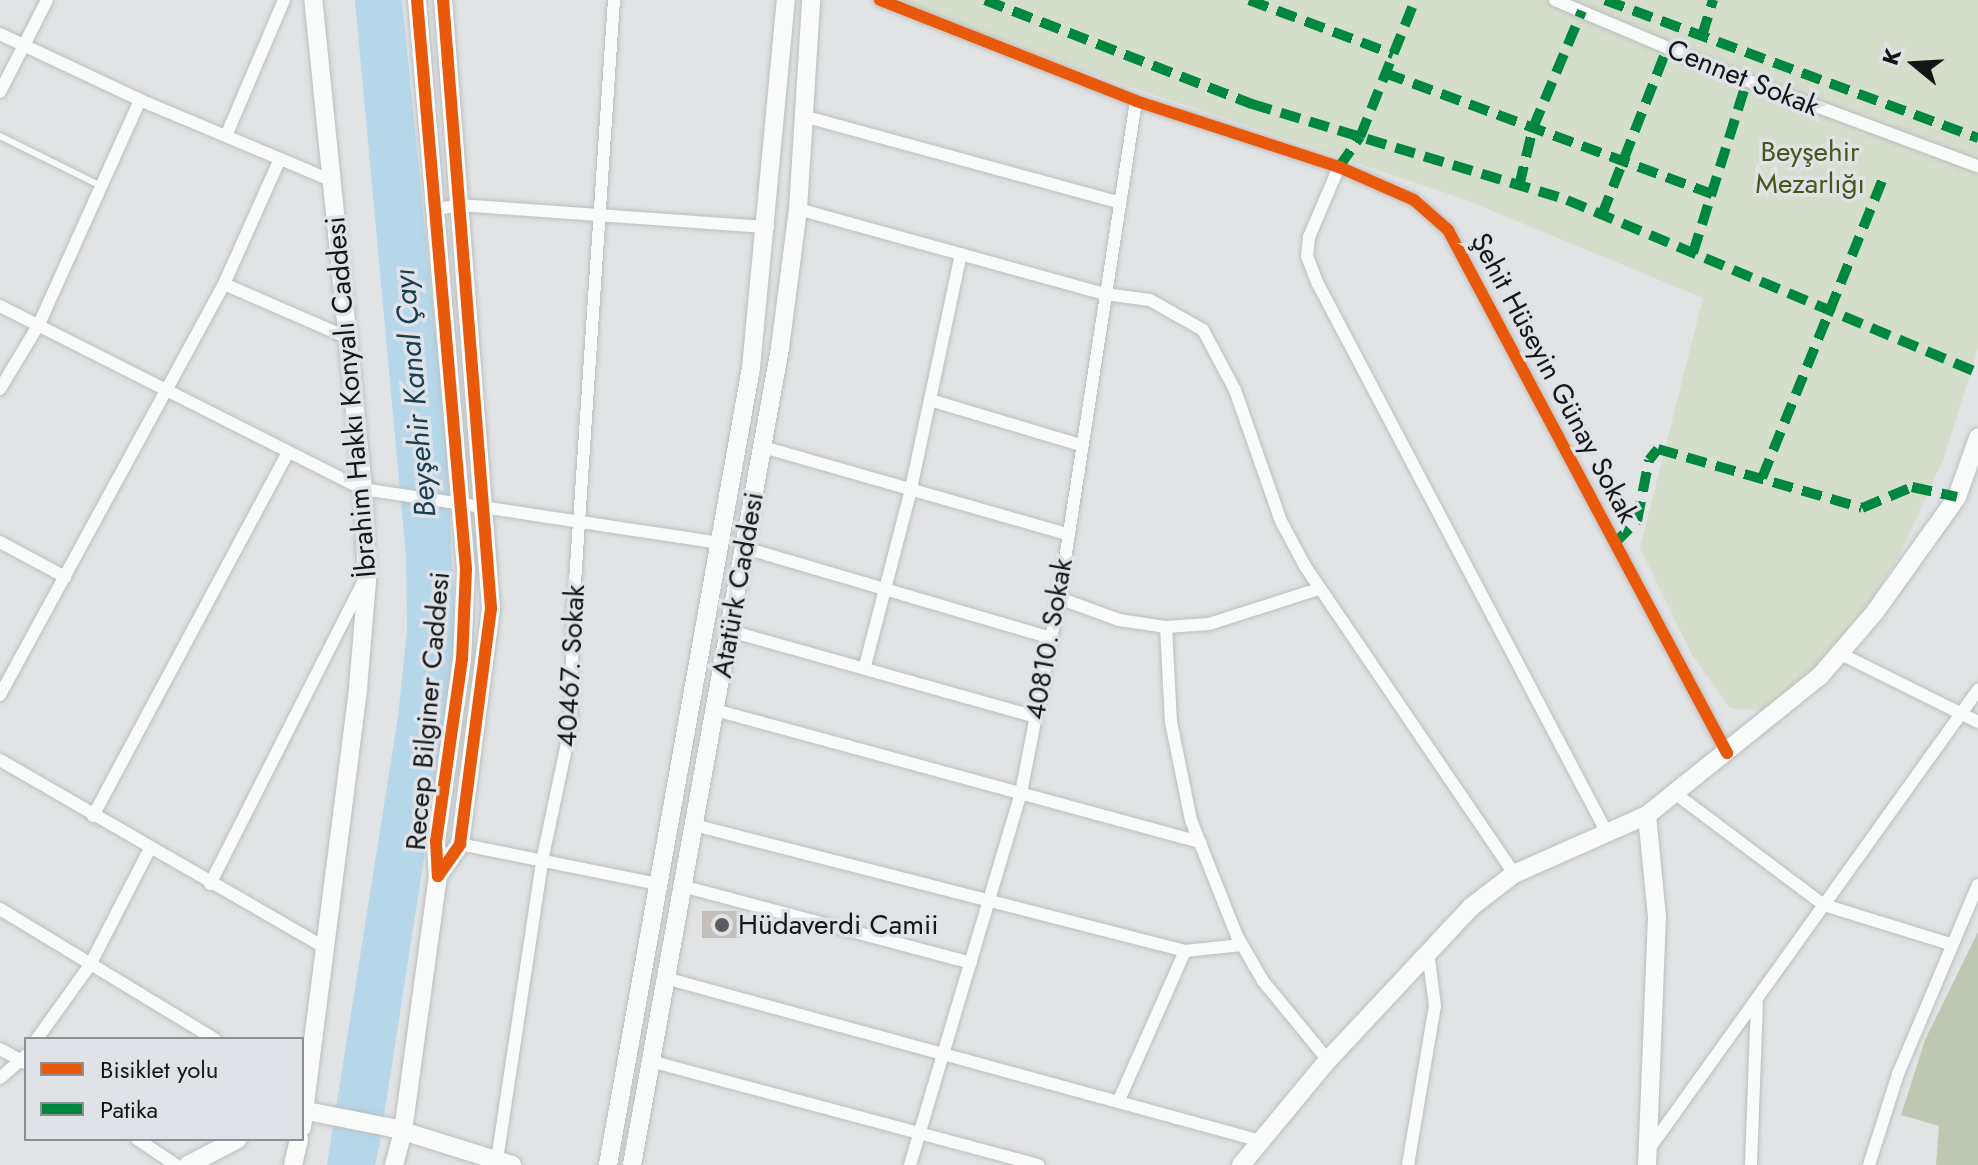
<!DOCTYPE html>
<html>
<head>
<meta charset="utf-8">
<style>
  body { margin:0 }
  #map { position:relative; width:1978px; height:1165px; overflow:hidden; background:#e1e3e5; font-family:Jost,sans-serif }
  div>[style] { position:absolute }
  .green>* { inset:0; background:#d5decb }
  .forest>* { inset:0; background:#bec8b1 }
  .water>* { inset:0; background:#b5d7e9 }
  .building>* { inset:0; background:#c5bfba; transform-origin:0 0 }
  .roads { filter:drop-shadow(0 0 2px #bcbebf) drop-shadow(0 0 2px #bcbebf) }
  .lane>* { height:6px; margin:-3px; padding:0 3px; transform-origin:3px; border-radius:3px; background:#fafbfb }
  .street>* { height:12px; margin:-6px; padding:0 6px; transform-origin:6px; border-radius:6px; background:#fafbfb }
  .secondary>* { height:18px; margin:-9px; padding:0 9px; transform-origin:9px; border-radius:9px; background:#fafbfb }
  .quiet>* { height:10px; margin-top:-5px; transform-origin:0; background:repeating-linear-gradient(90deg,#00873e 0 20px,transparent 0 30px) }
  .cycleway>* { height:12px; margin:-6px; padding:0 6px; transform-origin:6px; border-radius:6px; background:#e8590c }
  .dots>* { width:22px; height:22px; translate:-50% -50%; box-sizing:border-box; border:4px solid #dfe2e7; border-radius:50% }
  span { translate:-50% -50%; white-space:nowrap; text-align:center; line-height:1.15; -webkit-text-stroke:7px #dfe2e7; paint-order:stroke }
  .street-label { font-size:28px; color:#141517 }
  .park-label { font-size:28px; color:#455819 }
  .poi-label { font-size:28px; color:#141517 }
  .left { translate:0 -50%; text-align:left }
  .water-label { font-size:30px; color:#163f51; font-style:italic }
  .legend { position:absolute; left:24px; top:1037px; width:280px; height:104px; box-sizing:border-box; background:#dfe2e7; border:2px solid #8e9094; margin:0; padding:10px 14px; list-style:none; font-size:24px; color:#141517 }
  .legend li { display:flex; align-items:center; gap:16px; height:40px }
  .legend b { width:40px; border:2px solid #8e9094 }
  .north { position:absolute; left:1874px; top:24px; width:80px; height:80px; -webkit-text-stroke:6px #dfe2e7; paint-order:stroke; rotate:288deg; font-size:22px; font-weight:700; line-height:32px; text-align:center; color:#141517 }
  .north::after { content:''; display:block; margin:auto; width:28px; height:36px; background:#141517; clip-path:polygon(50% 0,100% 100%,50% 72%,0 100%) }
</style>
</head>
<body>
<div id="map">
  <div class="green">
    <i style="clip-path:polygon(891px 0,1978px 0,1978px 348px,1944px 458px,1897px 560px,1857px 623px,1817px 669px,1762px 711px,1730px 708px,1692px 655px,1640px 548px,1703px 298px,1461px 198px,965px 31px)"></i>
  </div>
  <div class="forest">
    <i style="clip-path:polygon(1978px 932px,1978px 1165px,1936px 1165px,1939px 1126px,1901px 1115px,1925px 1040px)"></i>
  </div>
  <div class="water">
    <i style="clip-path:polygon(355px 0,402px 0,446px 439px,455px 619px,451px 684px,380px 1142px,375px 1165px,327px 1165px,398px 717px,407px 630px,406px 556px)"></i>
  </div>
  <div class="building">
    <i style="left:741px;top:911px;width:27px;height:39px;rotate:90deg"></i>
  </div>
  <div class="roads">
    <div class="lane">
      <i style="left:0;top:136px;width:113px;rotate:26.3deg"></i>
    </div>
    <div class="street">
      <i style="left:880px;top:0;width:275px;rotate:21.5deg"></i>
      <i style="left:1136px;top:101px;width:213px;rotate:18deg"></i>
      <i style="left:1339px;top:167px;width:82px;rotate:23.7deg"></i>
      <i style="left:1414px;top:200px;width:45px;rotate:41.4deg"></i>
      <i style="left:1448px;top:230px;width:593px;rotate:61.92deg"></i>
      <i style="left:1555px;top:0;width:181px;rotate:23deg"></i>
      <i style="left:1722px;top:71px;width:273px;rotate:20.4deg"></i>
      <i style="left:0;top:34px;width:155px;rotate:25.2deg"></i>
      <i style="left:140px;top:100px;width:209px;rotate:22.8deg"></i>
      <i style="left:0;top:92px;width:103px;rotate:-62.9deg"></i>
      <i style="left:803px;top:116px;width:326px;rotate:15.3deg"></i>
      <i style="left:226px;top:136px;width:148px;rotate:-66.9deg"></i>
      <i style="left:1339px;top:167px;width:76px;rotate:113.2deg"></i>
      <i style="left:1309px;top:237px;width:19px;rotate:96deg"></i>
      <i style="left:1307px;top:256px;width:30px;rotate:69deg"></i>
      <i style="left:1318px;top:284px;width:623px;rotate:62.24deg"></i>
      <i style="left:798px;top:209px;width:319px;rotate:15.5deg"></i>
      <i style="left:1105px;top:294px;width:45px;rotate:7.6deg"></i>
      <i style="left:1150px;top:300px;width:61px;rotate:29.5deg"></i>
      <i style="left:1203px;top:330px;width:68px;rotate:61.9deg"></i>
      <i style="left:1235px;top:390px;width:139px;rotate:70.7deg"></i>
      <i style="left:1281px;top:521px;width:51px;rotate:61.9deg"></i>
      <i style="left:1305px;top:566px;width:372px;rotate:55.8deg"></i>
      <i style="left:435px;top:210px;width:25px;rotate:-12deg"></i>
      <i style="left:459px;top:205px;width:310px;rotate:4.1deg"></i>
      <i style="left:224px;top:284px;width:135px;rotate:23.5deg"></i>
      <i style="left:0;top:306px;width:407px;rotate:26.8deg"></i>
      <i style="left:363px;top:489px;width:360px;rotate:8.6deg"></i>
      <i style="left:0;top:389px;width:76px;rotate:-59deg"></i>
      <i style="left:39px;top:324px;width:246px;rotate:-65.7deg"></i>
      <i style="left:930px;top:400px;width:157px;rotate:16.7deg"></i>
      <i style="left:763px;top:447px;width:316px;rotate:16deg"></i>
      <i style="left:0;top:542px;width:74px;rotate:28.3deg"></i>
      <i style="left:745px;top:548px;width:319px;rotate:16.4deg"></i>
      <i style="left:1059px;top:598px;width:64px;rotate:20.1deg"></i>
      <i style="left:1119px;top:620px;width:48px;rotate:8.5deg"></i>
      <i style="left:1166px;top:627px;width:43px;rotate:-4deg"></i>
      <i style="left:1209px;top:624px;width:115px;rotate:-17.7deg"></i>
      <i style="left:1166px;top:627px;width:95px;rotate:87deg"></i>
      <i style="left:1171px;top:722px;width:100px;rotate:78.5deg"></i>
      <i style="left:1191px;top:820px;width:125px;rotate:68.4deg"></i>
      <i style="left:1237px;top:936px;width:52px;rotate:60deg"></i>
      <i style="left:1263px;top:981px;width:102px;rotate:50.6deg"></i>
      <i style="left:730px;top:631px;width:318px;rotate:15.7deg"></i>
      <i style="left:1841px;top:654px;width:153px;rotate:26.4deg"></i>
      <i style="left:865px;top:666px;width:183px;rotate:-75.4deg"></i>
      <i style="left:911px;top:489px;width:240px;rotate:-78deg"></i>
      <i style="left:0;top:695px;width:468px;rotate:-61.4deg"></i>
      <i style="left:224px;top:284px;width:137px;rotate:-65.9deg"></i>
      <i style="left:715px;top:710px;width:503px;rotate:15.23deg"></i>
      <i style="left:0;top:760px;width:378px;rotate:30deg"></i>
      <i style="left:1676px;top:794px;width:185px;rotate:36.9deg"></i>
      <i style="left:1824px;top:905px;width:132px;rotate:17.2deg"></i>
      <i style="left:93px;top:816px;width:412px;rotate:-61.8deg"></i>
      <i style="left:694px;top:825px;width:507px;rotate:14.39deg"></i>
      <i style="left:1185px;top:951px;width:57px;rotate:-6deg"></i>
      <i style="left:460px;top:844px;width:203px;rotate:11.4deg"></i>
      <i style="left:210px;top:884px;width:341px;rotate:-63.1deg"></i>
      <i style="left:682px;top:886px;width:299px;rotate:14.9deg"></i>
      <i style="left:0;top:909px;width:251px;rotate:31.2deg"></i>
      <i style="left:665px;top:978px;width:618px;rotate:15.3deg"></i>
      <i style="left:37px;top:1039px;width:91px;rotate:-54.4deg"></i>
      <i style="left:90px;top:965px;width:129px;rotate:-62.8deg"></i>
      <i style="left:0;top:1049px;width:29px;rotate:29deg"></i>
      <i style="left:650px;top:1061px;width:402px;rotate:15deg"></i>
      <i style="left:0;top:1078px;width:35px;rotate:-41deg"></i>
      <i style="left:1119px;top:1100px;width:163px;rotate:-66.1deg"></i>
      <i style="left:137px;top:1139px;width:47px;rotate:33.7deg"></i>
      <i style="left:1649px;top:1149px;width:565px;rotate:-54.37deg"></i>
      <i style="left:497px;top:1160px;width:302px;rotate:-81.4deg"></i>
      <i style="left:542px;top:861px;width:140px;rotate:-78deg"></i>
      <i style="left:571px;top:724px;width:112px;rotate:-89deg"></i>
      <i style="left:573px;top:612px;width:613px;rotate:-86.17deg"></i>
      <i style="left:910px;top:1165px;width:388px;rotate:-73.4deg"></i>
      <i style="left:1021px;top:793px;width:199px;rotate:-79deg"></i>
      <i style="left:1059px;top:598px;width:503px;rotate:-81.19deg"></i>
      <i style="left:1408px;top:1165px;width:161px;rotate:-80.4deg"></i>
      <i style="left:1435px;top:1006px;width:55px;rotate:-97.3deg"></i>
      <i style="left:1751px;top:1165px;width:161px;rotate:-87.9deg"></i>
      <i style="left:1869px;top:1165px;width:96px;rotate:-72.3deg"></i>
      <i style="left:1898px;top:1074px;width:205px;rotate:-67.1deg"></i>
    </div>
    <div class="secondary">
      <i style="left:417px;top:0;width:571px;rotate:85.08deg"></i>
      <i style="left:466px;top:569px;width:90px;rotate:92.5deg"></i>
      <i style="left:462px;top:659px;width:184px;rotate:98.1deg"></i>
      <i style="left:436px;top:841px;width:35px;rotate:87deg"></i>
      <i style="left:438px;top:876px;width:39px;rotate:-55deg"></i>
      <i style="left:460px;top:844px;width:238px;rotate:-82.5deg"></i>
      <i style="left:491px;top:608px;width:610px;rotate:-94.51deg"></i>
      <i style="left:1647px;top:815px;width:102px;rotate:84.4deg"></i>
      <i style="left:1657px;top:917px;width:248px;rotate:92.3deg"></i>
      <i style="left:302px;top:1110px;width:93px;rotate:11.2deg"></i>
      <i style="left:393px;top:1128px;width:125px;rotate:17.3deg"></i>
      <i style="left:302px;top:1127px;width:443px;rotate:-82.7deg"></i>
      <i style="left:358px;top:688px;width:108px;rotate:-85.2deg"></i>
      <i style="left:367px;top:580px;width:91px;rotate:-92.5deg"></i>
      <i style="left:363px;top:489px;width:492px;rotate:-95.8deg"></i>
      <i style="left:188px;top:1165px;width:56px;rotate:-27.5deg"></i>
      <i style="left:293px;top:1165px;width:27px;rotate:-77deg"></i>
      <i style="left:394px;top:1165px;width:35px;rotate:-75deg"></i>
      <i style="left:403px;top:1131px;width:257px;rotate:-82.2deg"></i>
      <i style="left:608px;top:1165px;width:810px;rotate:-79.83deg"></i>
      <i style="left:751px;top:368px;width:370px;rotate:-84.6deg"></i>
      <i style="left:632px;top:1165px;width:830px;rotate:-79.73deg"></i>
      <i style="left:780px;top:348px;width:140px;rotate:-82.6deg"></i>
      <i style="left:798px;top:209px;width:209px;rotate:-86.4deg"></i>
      <i style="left:1241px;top:1165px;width:136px;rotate:-50.4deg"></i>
      <i style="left:1328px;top:1060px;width:209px;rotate:-46.9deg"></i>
      <i style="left:1471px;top:907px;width:54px;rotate:-37.5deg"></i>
      <i style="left:1514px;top:874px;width:145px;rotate:-23.9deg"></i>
      <i style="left:1647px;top:815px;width:222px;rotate:-38.8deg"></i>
      <i style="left:1820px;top:676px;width:84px;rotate:-49.3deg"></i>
      <i style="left:1875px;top:612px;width:141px;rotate:-54.5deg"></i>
      <i style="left:1957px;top:497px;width:63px;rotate:-70.4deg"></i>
    </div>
  </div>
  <div class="quiet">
    <i style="left:985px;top:0;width:287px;rotate:21.3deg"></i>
    <i style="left:1252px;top:104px;width:329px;rotate:16.9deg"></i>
    <i style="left:1567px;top:200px;width:446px;rotate:22.8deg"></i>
    <i style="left:1249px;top:0;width:154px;rotate:20.6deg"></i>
    <i style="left:1605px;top:0;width:398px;rotate:20.3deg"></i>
    <i style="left:1702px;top:36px;width:38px;rotate:-73deg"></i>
    <i style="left:1385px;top:73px;width:349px;rotate:20.3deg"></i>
    <i style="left:1339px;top:167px;width:37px;rotate:-55deg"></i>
    <i style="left:1360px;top:137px;width:148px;rotate:-68.1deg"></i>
    <i style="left:1519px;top:186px;width:60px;rotate:-76.4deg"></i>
    <i style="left:1533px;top:128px;width:127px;rotate:-67.3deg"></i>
    <i style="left:1602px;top:215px;width:179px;rotate:-68.7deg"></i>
    <i style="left:1693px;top:253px;width:180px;rotate:-72.6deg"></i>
    <i style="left:1762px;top:478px;width:328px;rotate:-68deg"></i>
    <i style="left:1615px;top:543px;width:31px;rotate:-45deg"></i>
    <i style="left:1637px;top:521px;width:62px;rotate:-78.9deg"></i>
    <i style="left:1649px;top:460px;width:14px;rotate:-51deg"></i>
    <i style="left:1658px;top:449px;width:212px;rotate:16.1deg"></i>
    <i style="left:1862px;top:508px;width:54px;rotate:-22.8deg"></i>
    <i style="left:1912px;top:487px;width:46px;rotate:12.5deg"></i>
  </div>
  <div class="cycleway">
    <i style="left:417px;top:0;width:571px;rotate:85.08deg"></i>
    <i style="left:466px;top:569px;width:90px;rotate:92.5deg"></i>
    <i style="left:462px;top:659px;width:184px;rotate:98.1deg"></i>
    <i style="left:436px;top:841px;width:35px;rotate:87deg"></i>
    <i style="left:438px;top:876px;width:39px;rotate:-55deg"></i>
    <i style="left:460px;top:844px;width:238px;rotate:-82.5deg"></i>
    <i style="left:491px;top:608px;width:610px;rotate:-94.51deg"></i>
    <i style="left:880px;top:0;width:275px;rotate:21.5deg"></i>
    <i style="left:1136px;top:101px;width:213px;rotate:18deg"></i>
    <i style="left:1339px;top:167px;width:82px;rotate:23.7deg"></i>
    <i style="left:1414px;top:200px;width:45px;rotate:41.4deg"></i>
    <i style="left:1448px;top:230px;width:593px;rotate:61.92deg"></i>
  </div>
  <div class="dots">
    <i style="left:722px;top:925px;background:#5c5d5f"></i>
  </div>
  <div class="street-label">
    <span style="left:1743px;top:78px;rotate:22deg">Cennet Sokak</span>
    <span style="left:1554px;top:378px;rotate:62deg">Şehit Hüseyin Günay Sokak</span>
    <span style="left:351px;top:397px;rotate:-95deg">İbrahim Hakkı Konyalı Caddesi</span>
    <span style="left:738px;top:585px;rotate:-80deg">Atatürk Caddesi</span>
    <span style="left:1049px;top:639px;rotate:-80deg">40810. Sokak</span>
    <span style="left:571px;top:666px;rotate:-87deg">40467. Sokak</span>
    <span style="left:428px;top:711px;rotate:-85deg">Recep Bilginer Caddesi</span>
  </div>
  <div class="park-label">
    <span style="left:1810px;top:168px">Beyşehir<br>Mezarlığı</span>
  </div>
  <div class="poi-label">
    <span class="left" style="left:738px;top:925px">Hüdaverdi Camii</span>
  </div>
  <div class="water-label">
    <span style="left:415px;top:393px;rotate:-95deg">Beyşehir Kanal Çayı</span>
  </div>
  <ul class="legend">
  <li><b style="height:10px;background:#e8590c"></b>Bisiklet yolu</li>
  <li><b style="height:10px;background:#00873e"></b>Patika</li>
  </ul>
  <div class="north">K</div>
</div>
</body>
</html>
